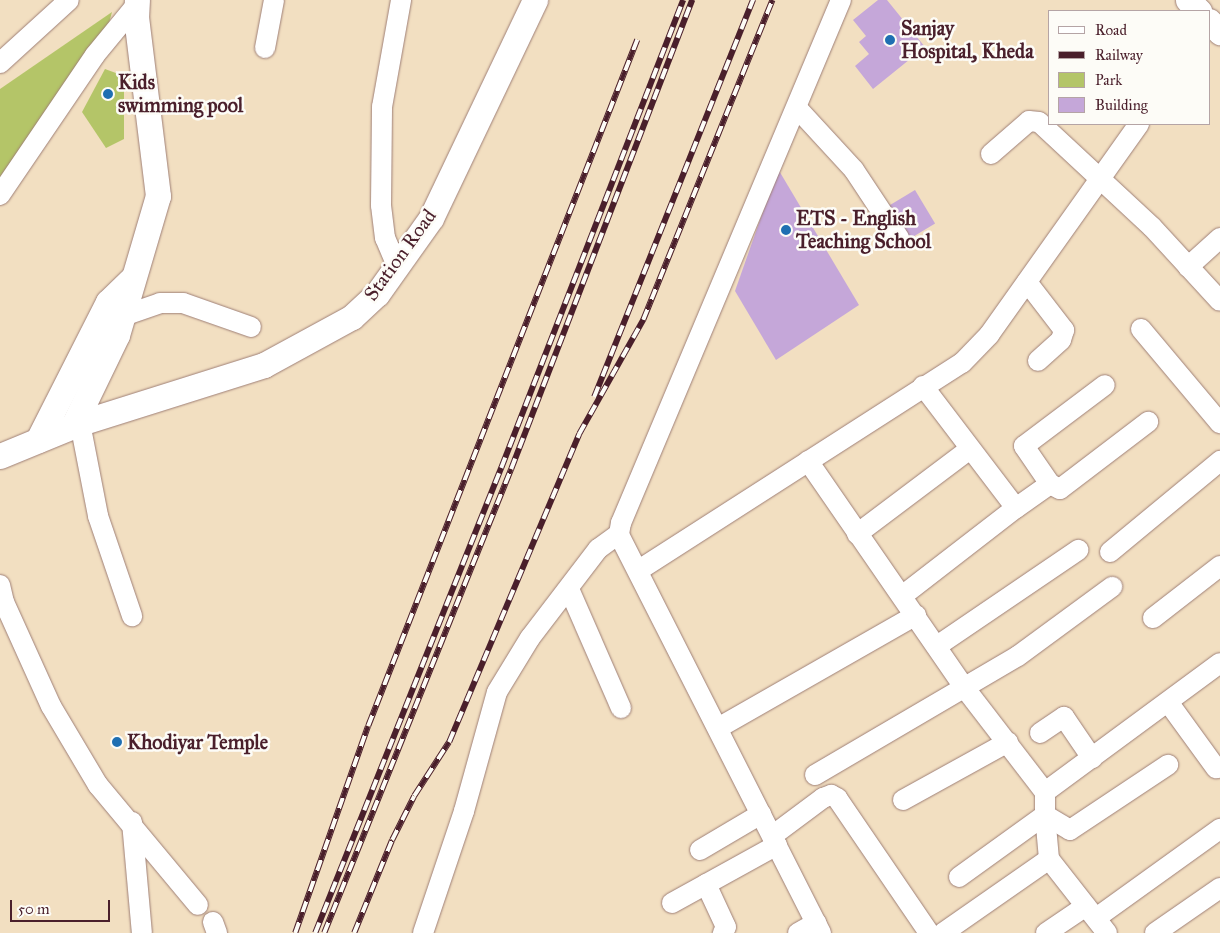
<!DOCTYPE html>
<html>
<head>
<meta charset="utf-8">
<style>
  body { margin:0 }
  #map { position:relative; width:1220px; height:933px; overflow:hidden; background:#f2dfc1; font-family:"IM FELL Great Primer",serif }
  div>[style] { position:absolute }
  .green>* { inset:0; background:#b4c568 }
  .building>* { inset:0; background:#c5a7d9; transform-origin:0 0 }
  .roads { filter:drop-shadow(0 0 1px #9e7f76) drop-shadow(0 0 1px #9e7f76) }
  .minor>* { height:20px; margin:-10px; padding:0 10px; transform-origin:10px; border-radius:10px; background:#fff }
  .major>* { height:25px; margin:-12.5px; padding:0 12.5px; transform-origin:12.5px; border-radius:12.5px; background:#fff }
  .rail>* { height:5.5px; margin-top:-2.75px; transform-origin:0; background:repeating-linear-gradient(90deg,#fdfcf7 0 11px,#4a1f2b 0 22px); box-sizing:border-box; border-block:1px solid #4a1f2b }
  .dots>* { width:14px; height:14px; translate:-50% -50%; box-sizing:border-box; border:2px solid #fdfcf7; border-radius:50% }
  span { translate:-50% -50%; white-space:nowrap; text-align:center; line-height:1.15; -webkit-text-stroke:5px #fdfcf7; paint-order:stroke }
  .poi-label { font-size:20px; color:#4a1f2b; font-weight:700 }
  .left { translate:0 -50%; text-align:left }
  .street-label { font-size:20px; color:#4a1f2b }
  .legend { position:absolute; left:1048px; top:10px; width:162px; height:115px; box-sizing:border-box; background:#fdfcf7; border:1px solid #b5a4a5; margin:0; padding:6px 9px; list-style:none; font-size:15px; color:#4a1f2b }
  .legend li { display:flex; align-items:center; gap:10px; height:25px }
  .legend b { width:25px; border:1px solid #b5a4a5 }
  .scale { position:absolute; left:10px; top:900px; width:100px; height:22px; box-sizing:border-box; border:2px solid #4a1f2b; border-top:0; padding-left:6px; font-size:15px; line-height:18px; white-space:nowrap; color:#4a1f2b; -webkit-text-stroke:4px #fdfcf7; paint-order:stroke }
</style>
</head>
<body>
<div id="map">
  <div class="green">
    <i style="clip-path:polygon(112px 12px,109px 23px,0 177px,0 89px)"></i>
    <i style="clip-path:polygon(105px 69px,124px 76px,124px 139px,106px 148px,82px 112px)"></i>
  </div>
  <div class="building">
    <i style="clip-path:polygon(878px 0,887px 0,925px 47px,873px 89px,855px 66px,869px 54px,859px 42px,866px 36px,853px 20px)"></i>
    <i style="clip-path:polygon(778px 169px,859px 305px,776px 360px,735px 291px)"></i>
    <i style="left:915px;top:190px;width:39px;height:31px;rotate:59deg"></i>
  </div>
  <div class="roads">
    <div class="minor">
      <i style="left:265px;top:48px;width:49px;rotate:-79.4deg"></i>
      <i style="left:0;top:63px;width:93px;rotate:-42.4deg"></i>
      <i style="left:797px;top:108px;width:84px;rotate:47.4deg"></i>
      <i style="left:854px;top:170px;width:82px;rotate:56.5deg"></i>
      <i style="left:991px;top:154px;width:50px;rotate:-41deg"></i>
      <i style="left:1029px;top:121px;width:10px;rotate:6deg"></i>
      <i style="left:1039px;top:122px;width:154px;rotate:42.9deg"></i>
      <i style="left:1152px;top:227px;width:100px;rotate:47.4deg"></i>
      <i style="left:0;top:195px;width:169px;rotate:-55.8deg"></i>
      <i style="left:95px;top:55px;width:66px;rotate:-50.5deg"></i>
      <i style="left:397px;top:266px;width:30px;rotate:-113deg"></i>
      <i style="left:385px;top:238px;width:33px;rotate:-97deg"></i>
      <i style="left:381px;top:205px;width:98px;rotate:-89.4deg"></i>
      <i style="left:382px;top:107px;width:109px;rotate:-79.9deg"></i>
      <i style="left:1188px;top:267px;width:43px;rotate:-42.2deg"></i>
      <i style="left:1027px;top:282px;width:61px;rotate:52.4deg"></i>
      <i style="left:1064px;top:330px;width:10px;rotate:107deg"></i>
      <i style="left:1061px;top:340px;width:31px;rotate:138deg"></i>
      <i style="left:123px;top:316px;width:39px;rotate:-19deg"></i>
      <i style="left:160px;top:303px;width:23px"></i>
      <i style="left:183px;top:303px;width:72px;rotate:19.4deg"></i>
      <i style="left:1141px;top:329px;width:123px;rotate:50deg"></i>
      <i style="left:923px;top:386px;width:153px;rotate:52.7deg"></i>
      <i style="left:80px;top:423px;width:95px;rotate:79deg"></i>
      <i style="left:98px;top:516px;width:106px;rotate:71.2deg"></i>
      <i style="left:808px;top:461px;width:275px;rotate:55.4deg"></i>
      <i style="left:964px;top:687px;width:133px;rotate:52.4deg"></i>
      <i style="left:1050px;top:484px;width:46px;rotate:-124.4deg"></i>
      <i style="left:1024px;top:446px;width:101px;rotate:-37deg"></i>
      <i style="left:857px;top:534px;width:141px;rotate:-37deg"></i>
      <i style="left:1110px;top:552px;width:143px;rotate:-39.6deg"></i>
      <i style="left:639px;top:570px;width:384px;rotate:-32.7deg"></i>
      <i style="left:962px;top:363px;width:39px;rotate:-46deg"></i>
      <i style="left:989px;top:335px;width:259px;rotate:-54.6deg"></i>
      <i style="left:0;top:585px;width:17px;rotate:77deg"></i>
      <i style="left:4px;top:602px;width:114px;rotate:65.7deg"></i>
      <i style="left:51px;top:706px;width:92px;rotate:59.3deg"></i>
      <i style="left:98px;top:785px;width:156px;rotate:50.2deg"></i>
      <i style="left:569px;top:589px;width:130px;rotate:66.4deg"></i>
      <i style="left:902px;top:596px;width:144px;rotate:-37.7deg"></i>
      <i style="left:1016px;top:508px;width:42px;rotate:-35.2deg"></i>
      <i style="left:1050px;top:484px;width:11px;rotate:27deg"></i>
      <i style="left:1060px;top:489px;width:111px;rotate:-37.3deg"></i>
      <i style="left:1153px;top:618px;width:85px;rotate:-37.8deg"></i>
      <i style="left:937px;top:646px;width:171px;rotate:-34.2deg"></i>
      <i style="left:1168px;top:702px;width:82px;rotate:54deg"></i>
      <i style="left:718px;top:728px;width:228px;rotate:-29.7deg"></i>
      <i style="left:1040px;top:733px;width:29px;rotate:-34deg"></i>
      <i style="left:1064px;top:717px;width:50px;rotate:55.7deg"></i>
      <i style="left:815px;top:775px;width:235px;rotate:-30.4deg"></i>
      <i style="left:1018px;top:656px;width:117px;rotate:-36.3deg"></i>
      <i style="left:903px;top:800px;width:120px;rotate:-28.9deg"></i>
      <i style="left:1045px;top:815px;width:29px;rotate:31deg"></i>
      <i style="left:1070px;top:830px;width:118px;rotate:-33.6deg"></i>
      <i style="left:1045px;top:815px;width:44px;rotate:84.8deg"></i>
      <i style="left:1049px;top:859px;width:94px;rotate:51.9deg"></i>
      <i style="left:132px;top:822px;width:111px;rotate:84.9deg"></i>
      <i style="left:772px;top:836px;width:64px;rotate:-36.7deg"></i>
      <i style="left:823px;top:798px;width:9px;rotate:-21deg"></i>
      <i style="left:831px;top:795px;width:7px;rotate:27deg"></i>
      <i style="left:837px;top:798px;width:163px;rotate:55.7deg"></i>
      <i style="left:700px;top:850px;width:71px;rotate:-30.5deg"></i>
      <i style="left:959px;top:877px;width:106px;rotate:-35.8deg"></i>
      <i style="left:1045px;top:815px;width:23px;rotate:-90deg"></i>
      <i style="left:1045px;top:792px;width:217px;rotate:-36.4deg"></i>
      <i style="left:706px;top:884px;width:47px;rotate:65.1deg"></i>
      <i style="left:726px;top:927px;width:7px;rotate:117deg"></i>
      <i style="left:672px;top:903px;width:120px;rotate:-28.9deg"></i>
      <i style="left:1096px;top:918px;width:153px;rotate:-35.7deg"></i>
      <i style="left:213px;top:922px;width:12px;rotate:70deg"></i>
      <i style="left:423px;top:933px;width:129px;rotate:-71.4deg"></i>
      <i style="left:464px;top:811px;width:123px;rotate:-74.5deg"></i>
      <i style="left:497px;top:692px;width:63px;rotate:-58.6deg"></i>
      <i style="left:530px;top:638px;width:112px;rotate:-52.6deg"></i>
      <i style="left:598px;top:549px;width:26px;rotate:-36deg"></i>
      <i style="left:798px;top:933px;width:21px;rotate:-29deg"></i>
      <i style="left:821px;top:933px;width:447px;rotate:-116.9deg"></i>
      <i style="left:619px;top:534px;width:11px;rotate:-80deg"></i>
      <i style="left:621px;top:523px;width:567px;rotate:-67.19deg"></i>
      <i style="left:943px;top:933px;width:129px;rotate:-34.9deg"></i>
      <i style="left:1046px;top:933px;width:48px;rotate:-34deg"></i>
      <i style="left:1155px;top:933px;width:79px;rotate:-34.7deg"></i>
    </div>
    <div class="major">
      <i style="left:1188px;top:0;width:16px;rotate:45deg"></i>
      <i style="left:1209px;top:21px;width:16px;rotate:45deg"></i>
      <i style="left:73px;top:426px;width:101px;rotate:-64.2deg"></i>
      <i style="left:117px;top:335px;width:145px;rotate:-73.6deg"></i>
      <i style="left:158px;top:196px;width:179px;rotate:-97deg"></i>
      <i style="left:136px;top:18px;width:18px;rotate:-87deg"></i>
      <i style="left:38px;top:440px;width:155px;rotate:-63.1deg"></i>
      <i style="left:108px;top:302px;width:33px;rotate:-44deg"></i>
      <i style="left:0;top:456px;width:87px;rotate:-22.4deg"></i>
      <i style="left:80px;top:423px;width:193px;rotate:-17.5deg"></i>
      <i style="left:264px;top:365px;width:100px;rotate:-28.6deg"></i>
      <i style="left:352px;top:317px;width:34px;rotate:-43deg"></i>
      <i style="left:377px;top:294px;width:93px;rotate:-54.6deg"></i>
      <i style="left:431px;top:218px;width:242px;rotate:-64.5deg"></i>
    </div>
  </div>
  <div class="rail">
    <i style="left:594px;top:397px;width:428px;rotate:-68.2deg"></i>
    <i style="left:295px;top:933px;width:219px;rotate:-70.6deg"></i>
    <i style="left:368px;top:726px;width:737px;rotate:-68.59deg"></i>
    <i style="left:315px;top:933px;width:501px;rotate:-68.2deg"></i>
    <i style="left:501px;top:468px;width:502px;rotate:-68.75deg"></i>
    <i style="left:324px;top:933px;width:500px;rotate:-68.05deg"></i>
    <i style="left:511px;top:469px;width:503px;rotate:-68.9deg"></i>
    <i style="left:354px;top:933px;width:100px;rotate:-67.8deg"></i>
    <i style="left:392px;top:840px;width:49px;rotate:-63.4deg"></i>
    <i style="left:414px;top:796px;width:64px;rotate:-57.1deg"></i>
    <i style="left:449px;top:742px;width:334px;rotate:-67.1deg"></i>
    <i style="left:579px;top:434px;width:131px;rotate:-60.7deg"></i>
    <i style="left:643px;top:320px;width:345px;rotate:-68deg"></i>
  </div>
  <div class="dots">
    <i style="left:890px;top:40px;background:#1f6fb2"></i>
    <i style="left:108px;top:94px;background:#1f6fb2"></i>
    <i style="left:786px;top:230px;background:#1f6fb2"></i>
    <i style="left:117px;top:742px;background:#1f6fb2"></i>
  </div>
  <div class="poi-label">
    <span class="left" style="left:901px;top:40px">Sanjay<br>Hospital, Kheda</span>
    <span class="left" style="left:118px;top:94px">Kids<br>swimming pool</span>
    <span class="left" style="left:796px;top:230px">ETS - English<br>Teaching School</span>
    <span class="left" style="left:127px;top:742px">Khodiyar Temple</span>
  </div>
  <div class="street-label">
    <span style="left:400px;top:255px;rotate:-54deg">Station Road</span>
  </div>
  <ul class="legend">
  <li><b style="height:6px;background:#fff"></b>Road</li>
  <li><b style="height:6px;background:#4a1f2b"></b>Railway</li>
  <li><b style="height:14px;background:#b4c568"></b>Park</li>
  <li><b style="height:14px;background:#c5a7d9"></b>Building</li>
  </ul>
  <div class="scale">50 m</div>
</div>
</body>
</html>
